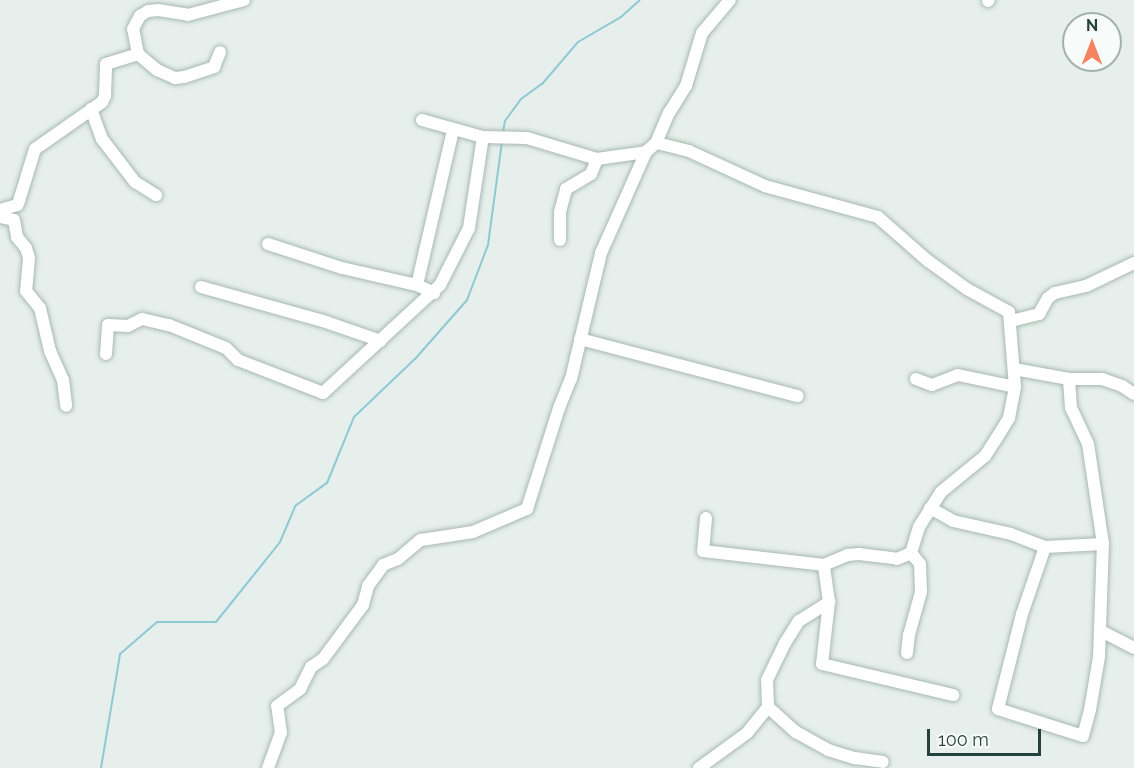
<!DOCTYPE html>
<html>
<head>
<meta charset="utf-8">
<style>
  body { margin:0 }
  #map { position:relative; width:1134px; height:768px; overflow:hidden; background:#e6efeb; font-family:Raleway,sans-serif }
  div>[style] { position:absolute }
  .stream>* { height:2px; margin:-1px; padding:0 1px; transform-origin:1px; border-radius:1px; background:#8ec9d4 }
  .roads { filter:drop-shadow(0 0 2px #a8b8b2) drop-shadow(0 0 2px #a8b8b2) }
  .minor>* { height:12px; margin:-6px; padding:0 6px; transform-origin:6px; border-radius:6px; background:#fff }
  span { translate:-50% -50%; white-space:nowrap; text-align:center; line-height:1.15; -webkit-text-stroke:5px #f7fbf9; paint-order:stroke }
  .north { position:absolute; left:1062px; top:12px; width:60px; height:60px; box-sizing:border-box; background:#f7fbf9; border:2px solid #a3b1ad; border-radius:50%; rotate:0deg; font-size:16px; font-weight:700; line-height:24px; text-align:center; color:#24423a }
  .north::after { content:''; display:block; margin:auto; width:21px; height:27px; background:#f4845f; clip-path:polygon(50% 0,100% 100%,50% 72%,0 100%) }
  .scale { position:absolute; left:927px; top:729px; width:114px; height:27px; box-sizing:border-box; border:3px solid #24423a; border-top:0; padding-left:8px; font-size:18px; line-height:21px; white-space:nowrap; color:#24423a; -webkit-text-stroke:4px #f7fbf9; paint-order:stroke }
</style>
</head>
<body>
<div id="map">
  <div class="stream">
    <i style="left:503px;top:133px;width:12px;rotate:-81deg"></i>
    <i style="left:505px;top:121px;width:27px;rotate:-54deg"></i>
    <i style="left:521px;top:99px;width:27px;rotate:-36deg"></i>
    <i style="left:543px;top:83px;width:54px;rotate:-49.5deg"></i>
    <i style="left:578px;top:42px;width:50px;rotate:-30.2deg"></i>
    <i style="left:621px;top:17px;width:25px;rotate:-42deg"></i>
    <i style="left:101px;top:768px;width:116px;rotate:-80.5deg"></i>
    <i style="left:120px;top:654px;width:49px;rotate:-40.9deg"></i>
    <i style="left:157px;top:622px;width:59px"></i>
    <i style="left:216px;top:622px;width:102px;rotate:-51.3deg"></i>
    <i style="left:280px;top:542px;width:39px;rotate:-67deg"></i>
    <i style="left:295px;top:506px;width:39px;rotate:-36deg"></i>
    <i style="left:327px;top:483px;width:71px;rotate:-67.8deg"></i>
    <i style="left:354px;top:417px;width:84px;rotate:-43.6deg"></i>
    <i style="left:415px;top:359px;width:79px;rotate:-48.6deg"></i>
    <i style="left:467px;top:300px;width:59px;rotate:-69.1deg"></i>
    <i style="left:488px;top:245px;width:104px;rotate:-82.3deg"></i>
  </div>
  <div class="roads">
    <div class="minor">
      <i style="left:988px;top:1px;width:1px;rotate:-45deg"></i>
      <i style="left:138px;top:54px;width:25px;rotate:40deg"></i>
      <i style="left:157px;top:70px;width:20px;rotate:24deg"></i>
      <i style="left:175px;top:78px;width:9px;rotate:-6deg"></i>
      <i style="left:184px;top:77px;width:32px;rotate:-18deg"></i>
      <i style="left:214px;top:67px;width:16px;rotate:-68deg"></i>
      <i style="left:91px;top:109px;width:32px;rotate:70deg"></i>
      <i style="left:102px;top:139px;width:54px;rotate:52.5deg"></i>
      <i style="left:135px;top:182px;width:25px;rotate:32deg"></i>
      <i style="left:422px;top:120px;width:63px;rotate:15.6deg"></i>
      <i style="left:483px;top:137px;width:44px;rotate:1.3deg"></i>
      <i style="left:527px;top:138px;width:73px;rotate:16.7deg"></i>
      <i style="left:597px;top:159px;width:49px;rotate:-8.1deg"></i>
      <i style="left:0;top:210px;width:18px;rotate:-16deg"></i>
      <i style="left:17px;top:205px;width:4px;rotate:-63deg"></i>
      <i style="left:19px;top:201px;width:54px;rotate:-72.9deg"></i>
      <i style="left:35px;top:149px;width:82px;rotate:-35deg"></i>
      <i style="left:102px;top:102px;width:7px;rotate:-63deg"></i>
      <i style="left:105px;top:96px;width:32px;rotate:-88deg"></i>
      <i style="left:106px;top:64px;width:34px;rotate:-17deg"></i>
      <i style="left:138px;top:54px;width:25px;rotate:-101deg"></i>
      <i style="left:133px;top:29px;width:15px;rotate:-62deg"></i>
      <i style="left:140px;top:16px;width:9px;rotate:-32deg"></i>
      <i style="left:148px;top:11px;width:10px;rotate:-6deg"></i>
      <i style="left:158px;top:10px;width:30px;rotate:9deg"></i>
      <i style="left:188px;top:15px;width:58px;rotate:-15deg"></i>
      <i style="left:0;top:217px;width:14px;rotate:12deg"></i>
      <i style="left:14px;top:220px;width:17px;rotate:80deg"></i>
      <i style="left:17px;top:237px;width:14px;rotate:51deg"></i>
      <i style="left:26px;top:248px;width:10px;rotate:73deg"></i>
      <i style="left:29px;top:258px;width:33px;rotate:95deg"></i>
      <i style="left:26px;top:291px;width:22px;rotate:51deg"></i>
      <i style="left:40px;top:308px;width:44px;rotate:76.9deg"></i>
      <i style="left:50px;top:351px;width:32px;rotate:66deg"></i>
      <i style="left:63px;top:380px;width:26px;rotate:83deg"></i>
      <i style="left:560px;top:240px;width:28px;rotate:-90deg"></i>
      <i style="left:560px;top:212px;width:24px;rotate:-75deg"></i>
      <i style="left:566px;top:189px;width:29px;rotate:-31deg"></i>
      <i style="left:591px;top:174px;width:16px;rotate:-68deg"></i>
      <i style="left:268px;top:244px;width:78px;rotate:18deg"></i>
      <i style="left:342px;top:268px;width:77px;rotate:12.8deg"></i>
      <i style="left:417px;top:285px;width:19px;rotate:25deg"></i>
      <i style="left:417px;top:285px;width:159px;rotate:-76.9deg"></i>
      <i style="left:201px;top:287px;width:127px;rotate:15.6deg"></i>
      <i style="left:323px;top:321px;width:61px;rotate:19deg"></i>
      <i style="left:1011px;top:321px;width:29px;rotate:-14deg"></i>
      <i style="left:1039px;top:314px;width:18px;rotate:-61deg"></i>
      <i style="left:1048px;top:298px;width:9px;rotate:-36deg"></i>
      <i style="left:1055px;top:293px;width:32px;rotate:-13deg"></i>
      <i style="left:1086px;top:286px;width:53px;rotate:-25.6deg"></i>
      <i style="left:580px;top:339px;width:225px;rotate:14.7deg"></i>
      <i style="left:106px;top:354px;width:29px;rotate:-86deg"></i>
      <i style="left:108px;top:325px;width:20px;rotate:3deg"></i>
      <i style="left:128px;top:326px;width:16px;rotate:-27deg"></i>
      <i style="left:142px;top:319px;width:28px;rotate:13deg"></i>
      <i style="left:169px;top:325px;width:61px;rotate:22deg"></i>
      <i style="left:226px;top:348px;width:17px;rotate:45deg"></i>
      <i style="left:238px;top:360px;width:91px;rotate:21.2deg"></i>
      <i style="left:323px;top:393px;width:159px;rotate:-42.7deg"></i>
      <i style="left:440px;top:285px;width:64px;rotate:-63deg"></i>
      <i style="left:469px;top:228px;width:92px;rotate:-81.3deg"></i>
      <i style="left:1014px;top:369px;width:56px;rotate:10.3deg"></i>
      <i style="left:1069px;top:379px;width:33px"></i>
      <i style="left:1102px;top:379px;width:21px;rotate:19deg"></i>
      <i style="left:1122px;top:386px;width:14px;rotate:34deg"></i>
      <i style="left:916px;top:379px;width:17px;rotate:21deg"></i>
      <i style="left:932px;top:385px;width:28px;rotate:-21deg"></i>
      <i style="left:958px;top:375px;width:58px;rotate:11.9deg"></i>
      <i style="left:930px;top:508px;width:26px;rotate:29deg"></i>
      <i style="left:953px;top:521px;width:59px;rotate:12.6deg"></i>
      <i style="left:1011px;top:534px;width:36px;rotate:21deg"></i>
      <i style="left:1045px;top:547px;width:71px;rotate:108.9deg"></i>
      <i style="left:1022px;top:614px;width:98px;rotate:104.2deg"></i>
      <i style="left:998px;top:709px;width:89px;rotate:17.6deg"></i>
      <i style="left:1083px;top:736px;width:27px;rotate:-75deg"></i>
      <i style="left:1090px;top:710px;width:54px;rotate:-80.4deg"></i>
      <i style="left:1099px;top:657px;width:113px;rotate:-88deg"></i>
      <i style="left:1103px;top:544px;width:101px;rotate:-98.5deg"></i>
      <i style="left:1088px;top:444px;width:40px;rotate:-115deg"></i>
      <i style="left:1071px;top:408px;width:29px;rotate:-94deg"></i>
      <i style="left:706px;top:518px;width:33px;rotate:95deg"></i>
      <i style="left:703px;top:551px;width:122px;rotate:6.6deg"></i>
      <i style="left:1045px;top:547px;width:58px;rotate:-3deg"></i>
      <i style="left:829px;top:602px;width:62px;rotate:96.4deg"></i>
      <i style="left:822px;top:664px;width:135px;rotate:13.3deg"></i>
      <i style="left:1101px;top:631px;width:37px;rotate:27deg"></i>
      <i style="left:907px;top:653px;width:18px;rotate:-84deg"></i>
      <i style="left:909px;top:635px;width:45px;rotate:-74.4deg"></i>
      <i style="left:921px;top:592px;width:28px;rotate:-92deg"></i>
      <i style="left:920px;top:564px;width:14px;rotate:-129deg"></i>
      <i style="left:768px;top:707px;width:38px;rotate:42deg"></i>
      <i style="left:796px;top:732px;width:37px;rotate:29deg"></i>
      <i style="left:828px;top:750px;width:28px;rotate:17deg"></i>
      <i style="left:855px;top:758px;width:28px;rotate:8deg"></i>
      <i style="left:268px;top:768px;width:37px;rotate:-70deg"></i>
      <i style="left:281px;top:733px;width:27px;rotate:-98deg"></i>
      <i style="left:277px;top:706px;width:29px;rotate:-36deg"></i>
      <i style="left:300px;top:689px;width:25px;rotate:-63deg"></i>
      <i style="left:311px;top:667px;width:14px;rotate:-34deg"></i>
      <i style="left:323px;top:659px;width:67px;rotate:-53.5deg"></i>
      <i style="left:363px;top:605px;width:20px;rotate:-75deg"></i>
      <i style="left:368px;top:586px;width:26px;rotate:-54deg"></i>
      <i style="left:383px;top:565px;width:16px;rotate:-22deg"></i>
      <i style="left:398px;top:559px;width:30px;rotate:-40deg"></i>
      <i style="left:421px;top:540px;width:53px;rotate:-8.7deg"></i>
      <i style="left:473px;top:532px;width:59px;rotate:-23.1deg"></i>
      <i style="left:527px;top:509px;width:106px;rotate:-72.4deg"></i>
      <i style="left:559px;top:408px;width:31px;rotate:-68deg"></i>
      <i style="left:571px;top:379px;width:130px;rotate:-76.6deg"></i>
      <i style="left:601px;top:253px;width:111px;rotate:-66deg"></i>
      <i style="left:646px;top:152px;width:13px;rotate:-42deg"></i>
      <i style="left:699px;top:768px;width:59px;rotate:-36.1deg"></i>
      <i style="left:747px;top:733px;width:33px;rotate:-51deg"></i>
      <i style="left:768px;top:707px;width:27px;rotate:-92deg"></i>
      <i style="left:767px;top:680px;width:41px;rotate:-64.1deg"></i>
      <i style="left:785px;top:643px;width:26px;rotate:-58deg"></i>
      <i style="left:799px;top:621px;width:36px;rotate:-32deg"></i>
      <i style="left:829px;top:602px;width:37px;rotate:-98deg"></i>
      <i style="left:824px;top:565px;width:25px;rotate:-23deg"></i>
      <i style="left:847px;top:555px;width:12px;rotate:-5deg"></i>
      <i style="left:859px;top:554px;width:38px;rotate:7deg"></i>
      <i style="left:897px;top:559px;width:15px;rotate:-23deg"></i>
      <i style="left:911px;top:553px;width:27px;rotate:-73deg"></i>
      <i style="left:919px;top:527px;width:41px;rotate:-57.8deg"></i>
      <i style="left:941px;top:492px;width:57px;rotate:-39.3deg"></i>
      <i style="left:985px;top:456px;width:20px;rotate:-57deg"></i>
      <i style="left:996px;top:439px;width:25px;rotate:-58deg"></i>
      <i style="left:1009px;top:418px;width:32px;rotate:-79deg"></i>
      <i style="left:1015px;top:387px;width:75px;rotate:-94.6deg"></i>
      <i style="left:1009px;top:312px;width:48px;rotate:-151.3deg"></i>
      <i style="left:967px;top:289px;width:48px;rotate:-144.3deg"></i>
      <i style="left:928px;top:261px;width:67px;rotate:-138.7deg"></i>
      <i style="left:878px;top:217px;width:117px;rotate:-164.7deg"></i>
      <i style="left:765px;top:186px;width:84px;rotate:-155.3deg"></i>
      <i style="left:689px;top:151px;width:34px;rotate:-166deg"></i>
      <i style="left:656px;top:143px;width:33px;rotate:-67deg"></i>
      <i style="left:669px;top:113px;width:32px;rotate:-58deg"></i>
      <i style="left:686px;top:86px;width:55px;rotate:-73.2deg"></i>
      <i style="left:702px;top:33px;width:43px;rotate:-49.7deg"></i>
    </div>
  </div>
  <div class="north">N</div>
  <div class="scale">100 m</div>
</div>
</body>
</html>
